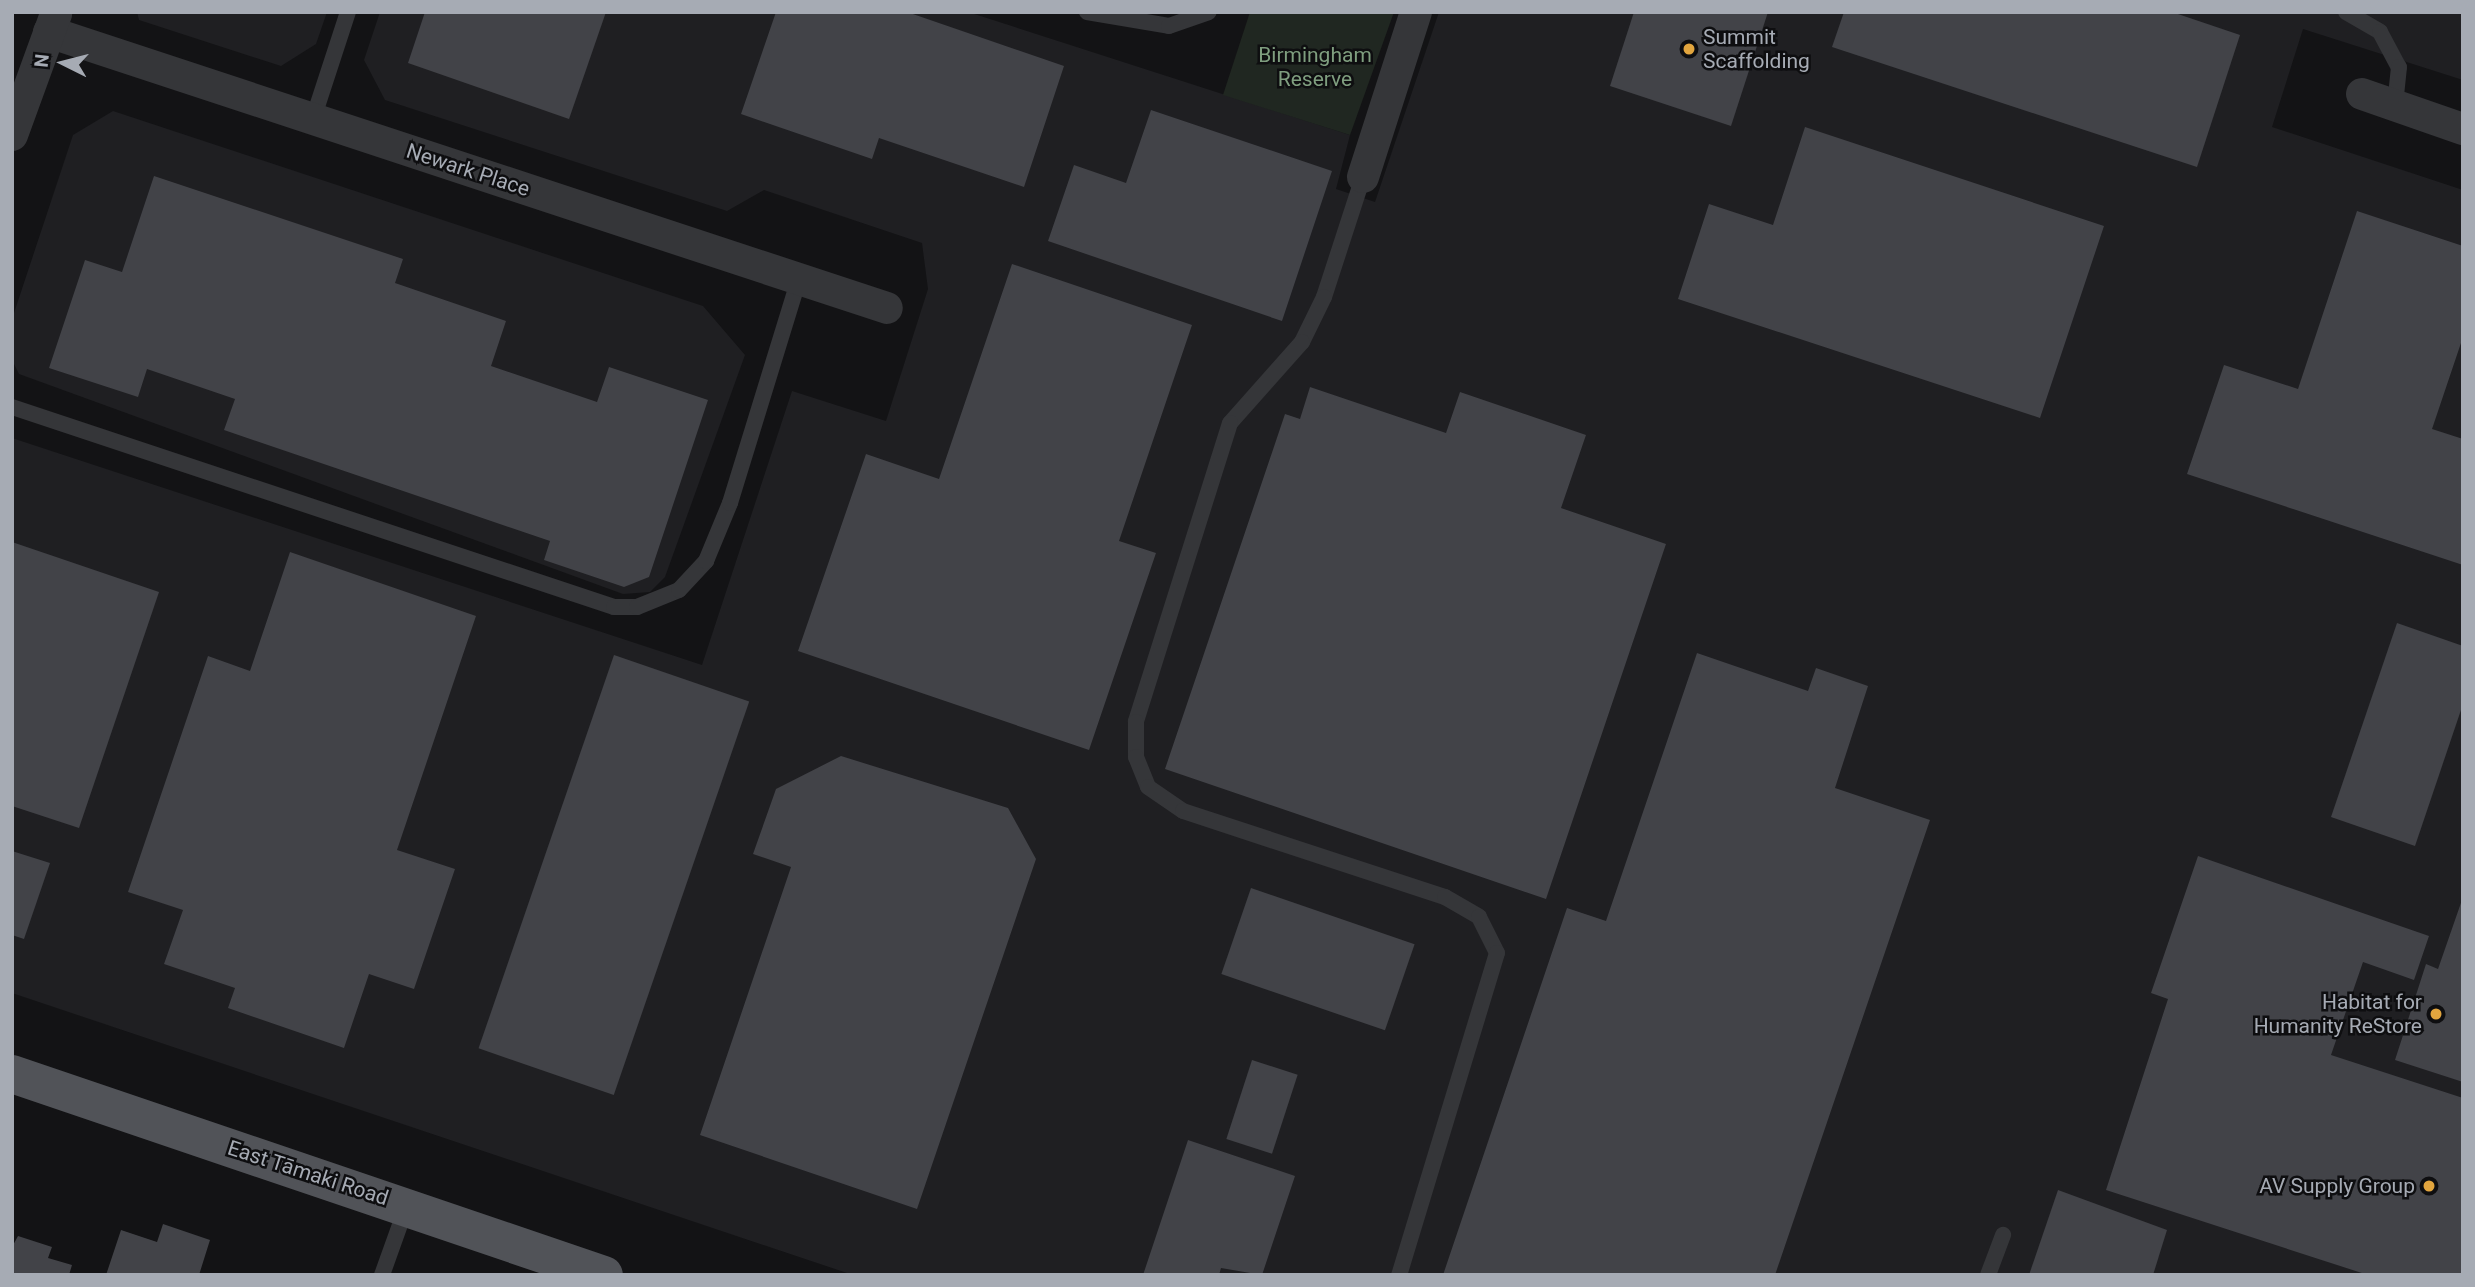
<!DOCTYPE html>
<html>
<head>
<meta charset="utf-8">
<style>
  body { margin:0 }
  #map { position:relative; width:2475px; height:1287px; overflow:hidden; background:#131315; font-family:Roboto,sans-serif }
  div>[style] { position:absolute }
  .built>* { inset:0; background:#1f1f22 }
  .green>* { inset:0; background:#202721 }
  .building>* { inset:0; background:#424348; transform-origin:0 0 }
  .service>* { height:16px; margin:-8px; padding:0 8px; transform-origin:8px; border-radius:8px; background:#353639 }
  .minor>* { height:32px; margin:-16px; padding:0 16px; transform-origin:16px; border-radius:16px; background:#353639 }
  .primary>* { height:38px; margin:-19px; padding:0 19px; transform-origin:19px; border-radius:19px; background:#515358 }
  .dots>* { width:19px; height:19px; translate:-50% -50%; box-sizing:border-box; border:4px solid #0e0e10; border-radius:50% }
  span { translate:-50% -50%; white-space:nowrap; text-align:center; line-height:1.15; -webkit-text-stroke:5px #0e0e10; paint-order:stroke }
  .poi-label { font-size:21px; color:#a6abb4 }
  .left { translate:0 -50%; text-align:left }
  .right { translate:-100% -50%; text-align:right }
  .park-label { font-size:21px; color:#7f9e7f }
  .street-label { font-size:21px; color:#a6abb4 }
  .frame { position:absolute; inset:0; border:14px solid #a6abb4; pointer-events:none }
  .north { position:absolute; left:28px; top:28px; width:70px; height:70px; -webkit-text-stroke:5px #0e0e10; paint-order:stroke; rotate:276deg; font-size:19px; font-weight:700; line-height:28px; text-align:center; color:#a6abb4 }
  .north::after { content:''; display:block; margin:auto; width:24px; height:32px; background:#a6abb4; clip-path:polygon(50% 0,100% 100%,50% 72%,0 100%) }
</style>
</head>
<body>
<div id="map">
  <div class="built">
    <i style="clip-path:polygon(137px 12px,327px 12px,316px 44px,281px 66px,139px 20px)"></i>
    <i style="clip-path:polygon(380px 12px,968px 12px,1350px 135px,1336px 189px,1375px 202px,1439px 12px,2463px 12px,2463px 80px,2303px 29px,2272px 127px,2463px 190px,2463px 1275px,853px 1275px,12px 993px,12px 438px,702px 665px,792px 391px,886px 421px,928px 289px,922px 243px,764px 190px,727px 211px,385px 100px,364px 60px)"></i>
    <i style="clip-path:polygon(113px 111px,703px 306px,745px 355px,665px 577px,650px 592px,623px 594px,19px 374px,12px 360px,12px 319px,73px 135px)"></i>
  </div>
  <div class="green">
    <i style="clip-path:polygon(1250px 12px,1394px 12px,1350px 135px,1223px 95px)"></i>
  </div>
  <div class="building">
    <i style="clip-path:polygon(425px 12px,606px 12px,569px 119px,408px 63px)"></i>
    <i style="clip-path:polygon(776px 12px,907px 12px,1064px 66px,1024px 187px,879px 138px,872px 159px,741px 114px)"></i>
    <i style="clip-path:polygon(1634px 12px,1768px 12px,1731px 126px,1610px 86px)"></i>
    <i style="clip-path:polygon(1844px 12px,2172px 12px,2240px 35px,2197px 167px,1832px 47px)"></i>
    <i style="clip-path:polygon(1151px 110px,1332px 171px,1282px 321px,1048px 241px,1074px 165px,1126px 183px)"></i>
    <i style="clip-path:polygon(1805px 127px,2104px 226px,2040px 418px,1678px 299px,1709px 204px,1773px 225px)"></i>
    <i style="clip-path:polygon(154px 176px,403px 259px,395px 283px,506px 321px,491px 366px,597px 402px,609px 367px,708px 400px,649px 577px,624px 587px,544px 560px,550px 541px,224px 430px,235px 399px,147px 369px,138px 397px,49px 368px,85px 260px,122px 272px)"></i>
    <i style="clip-path:polygon(2357px 211px,2463px 246px,2463px 337px,2432px 429px,2463px 439px,2463px 565px,2187px 474px,2224px 365px,2298px 389px)"></i>
    <i style="clip-path:polygon(1012px 264px,1192px 325px,1119px 541px,1156px 553px,1089px 750px,798px 651px,866px 454px,939px 479px)"></i>
    <i style="clip-path:polygon(1310px 387px,1446px 433px,1460px 392px,1586px 435px,1561px 508px,1666px 544px,1546px 899px,1165px 769px,1285px 414px,1300px 419px)"></i>
    <i style="clip-path:polygon(12px 542px,159px 592px,79px 828px,12px 806px)"></i>
    <i style="clip-path:polygon(290px 552px,476px 616px,397px 850px,455px 869px,414px 989px,369px 974px,344px 1048px,228px 1008px,235px 988px,164px 964px,183px 910px,128px 892px,208px 656px,250px 671px)"></i>
    <i style="clip-path:polygon(2397px 623px,2463px 646px,2463px 704px,2415px 846px,2331px 817px)"></i>
    <i style="clip-path:polygon(1697px 653px,1808px 691px,1816px 668px,1868px 686px,1835px 788px,1930px 820px,1775px 1275px,1443px 1275px,1567px 908px,1606px 921px)"></i>
    <i style="left:614px;top:655px;width:143px;height:416px;rotate:19deg"></i>
    <i style="clip-path:polygon(841px 756px,1008px 808px,1036px 859px,917px 1209px,700px 1135px,791px 867px,753px 854px,776px 789px)"></i>
    <i style="clip-path:polygon(12px 851px,50px 863px,24px 939px,12px 935px)"></i>
    <i style="clip-path:polygon(2198px 856px,2429px 936px,2414px 980px,2363px 962px,2331px 1055px,2463px 1098px,2463px 1275px,2368px 1275px,2106px 1190px,2168px 999px,2151px 993px)"></i>
    <i style="left:1251px;top:888px;width:173px;height:91px;rotate:19deg"></i>
    <i style="clip-path:polygon(2463px 897px,2463px 1082px,2395px 1060px,2426px 964px,2438px 969px)"></i>
    <i style="left:1252px;top:1060px;width:48px;height:83px;rotate:18deg"></i>
    <i style="clip-path:polygon(1188px 1140px,1295px 1176px,1262px 1275px,1221px 1268px,1219px 1275px,1143px 1275px)"></i>
    <i style="clip-path:polygon(2058px 1190px,2167px 1230px,2153px 1275px,2029px 1275px)"></i>
    <i style="clip-path:polygon(163px 1224px,210px 1240px,199px 1275px,106px 1275px,121px 1230px,157px 1242px)"></i>
    <i style="clip-path:polygon(18px 1236px,52px 1247px,48px 1258px,72px 1265px,69px 1275px,12px 1275px,12px 1247px)"></i>
  </div>
  <div class="service">
    <i style="left:1087px;top:12px;width:83px;rotate:9.7deg"></i>
    <i style="left:1169px;top:26px;width:42px;rotate:-19.3deg"></i>
    <i style="left:2346px;top:12px;width:39px;rotate:30deg"></i>
    <i style="left:2380px;top:32px;width:40px;rotate:62deg"></i>
    <i style="left:2399px;top:67px;width:38px;rotate:96deg"></i>
    <i style="left:313px;top:119px;width:113px;rotate:-71.9deg"></i>
    <i style="left:1363px;top:177px;width:126px;rotate:108deg"></i>
    <i style="left:1324px;top:297px;width:50px;rotate:116.1deg"></i>
    <i style="left:1302px;top:342px;width:108px;rotate:131.6deg"></i>
    <i style="left:1230px;top:423px;width:313px;rotate:107.5deg"></i>
    <i style="left:1136px;top:722px;width:35px;rotate:90deg"></i>
    <i style="left:1136px;top:757px;width:32px;rotate:68deg"></i>
    <i style="left:1148px;top:787px;width:42px;rotate:34.4deg"></i>
    <i style="left:1183px;top:811px;width:276px;rotate:18.2deg"></i>
    <i style="left:1445px;top:897px;width:39px;rotate:30deg"></i>
    <i style="left:1479px;top:917px;width:40px;rotate:63.4deg"></i>
    <i style="left:1497px;top:953px;width:337px;rotate:106.9deg"></i>
    <i style="left:12px;top:407px;width:634px;rotate:18.38deg"></i>
    <i style="left:614px;top:607px;width:23px"></i>
    <i style="left:637px;top:607px;width:45px;rotate:-22deg"></i>
    <i style="left:679px;top:590px;width:40px;rotate:-47deg"></i>
    <i style="left:706px;top:561px;width:63px;rotate:-67.5deg"></i>
    <i style="left:730px;top:503px;width:234px;rotate:-72.9deg"></i>
    <i style="left:382px;top:1275px;width:71px;rotate:-70.3deg"></i>
    <i style="left:1988px;top:1275px;width:43px;rotate:-69.4deg"></i>
  </div>
  <div class="minor">
    <i style="left:49px;top:32px;width:882px;rotate:18.23deg"></i>
    <i style="left:2362px;top:94px;width:107px;rotate:19.1deg"></i>
    <i style="left:12px;top:135px;width:129px;rotate:-70deg"></i>
    <i style="left:1363px;top:177px;width:173px;rotate:-72.2deg"></i>
  </div>
  <div class="primary">
    <i style="left:12px;top:1074px;width:625px;rotate:18.75deg"></i>
  </div>
  <div class="dots">
    <i style="left:1689px;top:49px;background:#e2a53e"></i>
    <i style="left:2436px;top:1014px;background:#e2a53e"></i>
    <i style="left:2429px;top:1186px;background:#e2a53e"></i>
  </div>
  <div class="poi-label">
    <span class="left" style="left:1703px;top:49px">Summit<br>Scaffolding</span>
    <span class="right" style="left:2422px;top:1014px">Habitat for<br>Humanity ReStore</span>
    <span class="right" style="left:2415px;top:1186px">AV Supply Group</span>
  </div>
  <div class="park-label">
    <span style="left:1315px;top:67px">Birmingham<br>Reserve</span>
  </div>
  <div class="street-label">
    <span style="left:468px;top:170px;rotate:18deg">Newark Place</span>
    <span style="left:308px;top:1173px;rotate:18deg">East Tāmaki Road</span>
  </div>
  <div class="frame"></div>
  <div class="north">N</div>
</div>
</body>
</html>
